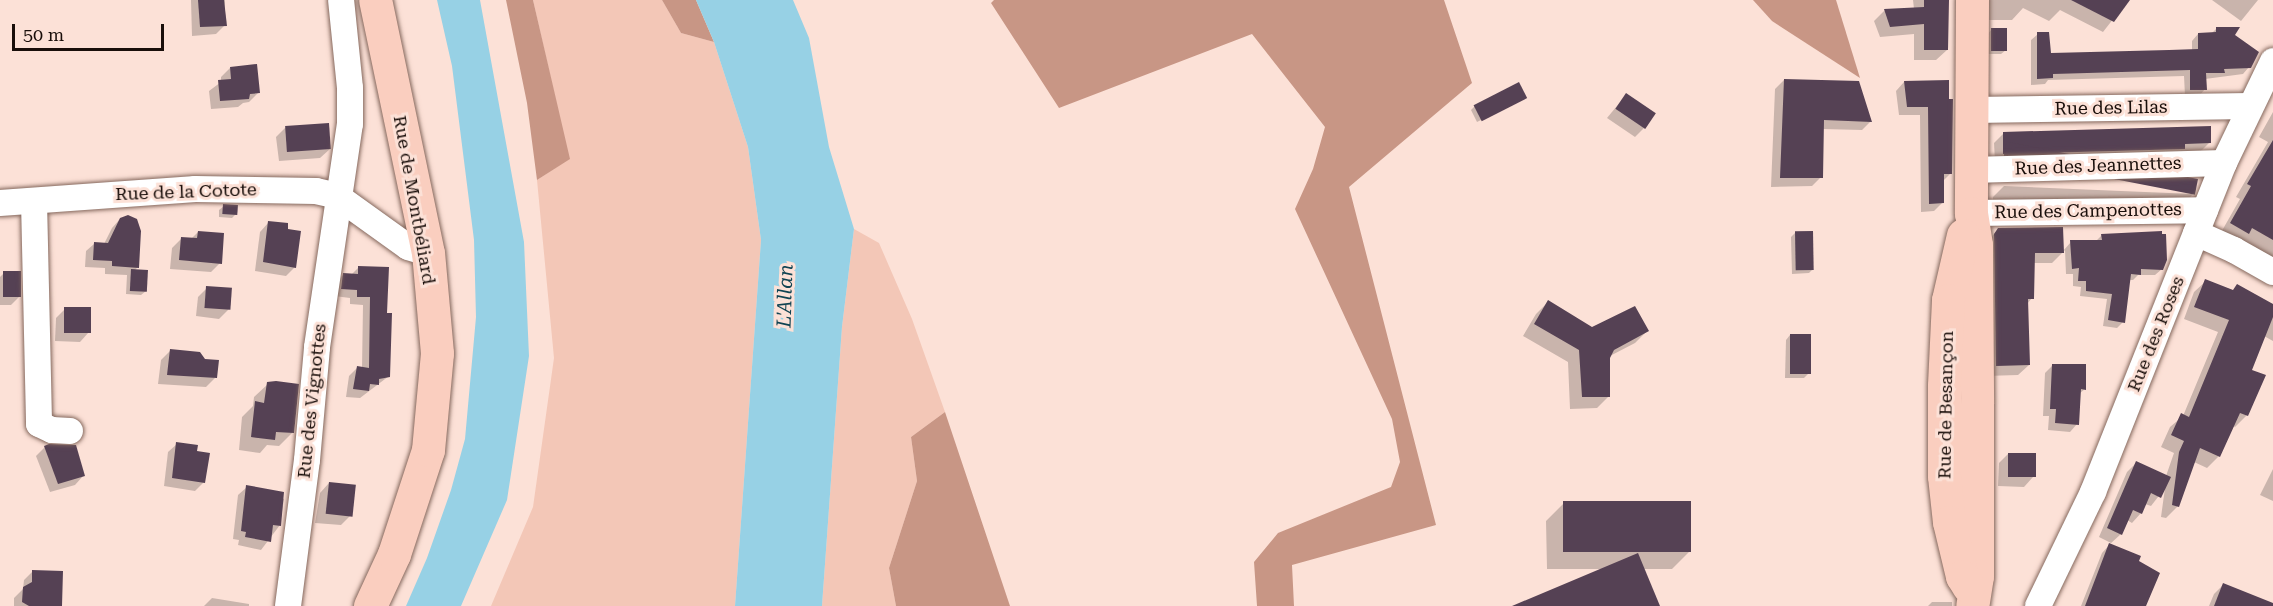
<!DOCTYPE html>
<html>
<head>
<meta charset="utf-8">
<style>
  body { margin:0 }
  #map { position:relative; width:2273px; height:606px; overflow:hidden; background:#fce1d7; font-family:"Roboto Serif",serif }
  div>[style] { position:absolute }
  .green>* { inset:0; background:#f3c7b7 }
  .forest>* { inset:0; background:#c89685 }
  .water>* { inset:0; background:#97d1e5 }
  .shadow>* { inset:0; background:#0003 }
  .building>* { inset:0; background:#554154; transform-origin:0 0 }
  .roads { filter:drop-shadow(0 0 2px #85685d) drop-shadow(0 0 2px #85685d) }
  .minor>* { height:26px; margin:-13px; padding:0 13px; transform-origin:13px; border-radius:13px; background:#fff }
  .major>* { height:33px; margin:-16.5px; padding:0 16.5px; transform-origin:16.5px; border-radius:16.5px; background:#facebf }
  span { translate:-50% -50%; white-space:nowrap; text-align:center; line-height:1.15; -webkit-text-stroke:6px #fce1d7; paint-order:stroke }
  .street-label { font-size:18px; color:#190e0a }
  .water-label { font-size:20px; color:#104352; font-style:italic }
  .scale { position:absolute; left:12px; top:24px; width:152px; height:27px; box-sizing:border-box; border:3px solid #190e0a; border-top:0; padding-left:8px; font-size:18px; line-height:21px; white-space:nowrap; color:#190e0a; -webkit-text-stroke:4px #fce1d7; paint-order:stroke }
</style>
</head>
<body>
<div id="map">
  <div class="green">
    <i style="clip-path:polygon(533px 0,662px 0,681px 33px,714px 42px,748px 147px,761px 240px,735px 606px,491px 606px,533px 507px,554px 358px,537px 180px,569px 159px)"></i>
    <i style="clip-path:polygon(854px 229px,879px 243px,912px 319px,945px 412px,911px 437px,917px 481px,889px 568px,896px 606px,822px 606px,842px 327px)"></i>
  </div>
  <div class="forest">
    <i style="clip-path:polygon(506px 0,533px 0,570px 159px,537px 180px,527px 103px)"></i>
    <i style="clip-path:polygon(662px 0,696px 0,714px 42px,681px 33px)"></i>
    <i style="clip-path:polygon(994px 0,1444px 0,1472px 83px,1349px 187px,1436px 525px,1292px 565px,1294px 606px,1257px 606px,1254px 562px,1278px 533px,1391px 487px,1400px 462px,1392px 419px,1295px 209px,1313px 169px,1325px 127px,1252px 34px,1059px 108px,991px 3px)"></i>
    <i style="clip-path:polygon(1753px 0,1836px 0,1860px 78px,1772px 21px)"></i>
    <i style="clip-path:polygon(945px 412px,1010px 606px,896px 606px,889px 568px,917px 481px,911px 437px)"></i>
  </div>
  <div class="water">
    <i style="clip-path:polygon(437px 0,480px 0,524px 242px,529px 356px,507px 500px,461px 606px,406px 606px,427px 558px,451px 490px,465px 439px,476px 317px,474px 240px,452px 66px)"></i>
    <i style="clip-path:polygon(696px 0,793px 0,809px 38px,829px 147px,854px 229px,842px 327px,822px 606px,735px 606px,761px 240px,748px 147px,714px 42px)"></i>
  </div>
  <div class="shadow">
    <i style="clip-path:polygon(191px 0,225px 0,225px 25px,216px 34px,192px 36px)"></i>
    <i style="clip-path:polygon(1913px 0,1946px 0,1947px 50px,1936px 60px,1914px 60px,1914px 34px,1880px 37px,1874px 21px,1885px 10px,1914px 9px)"></i>
    <i style="clip-path:polygon(1984px 0,2128px 0,2103px 32px,2060px 10px,2049px 21px,2023px 8px,2012px 20px,1984px 20px)"></i>
    <i style="clip-path:polygon(2212px 0,2258px 0,2241px 21px)"></i>
    <i style="clip-path:polygon(2217px 28px,2232px 35px,2249px 67px,2243px 74px,2205px 79px,2205px 89px,2199px 96px,2185px 96px,2184px 76px,2048px 80px,2045px 84px,2031px 85px,2031px 40px,2038px 34px,2050px 55px,2192px 50px,2192px 41px,2198px 34px,2211px 34px)"></i>
    <i style="clip-path:polygon(1991px 30px,2006px 50px,2001px 54px,1988px 54px,1987px 35px)"></i>
    <i style="clip-path:polygon(230px 68px,258px 93px,249px 102px,243px 103px,238px 107px,211px 109px,209px 91px,221px 82px,221px 77px)"></i>
    <i style="clip-path:polygon(1784px 80px,1871px 121px,1862px 130px,1822px 129px,1821px 177px,1812px 186px,1771px 187px,1775px 89px)"></i>
    <i style="clip-path:polygon(1904px 82px,1947px 82px,1951px 173px,1943px 181px,1943px 202px,1934px 211px,1921px 212px,1920px 115px,1899px 115px,1896px 91px)"></i>
    <i style="clip-path:polygon(1626px 95px,1644px 128px,1635px 137px,1607px 118px)"></i>
    <i style="clip-path:polygon(1525px 98px,1477px 122px,1471px 110px,1475px 106px)"></i>
    <i style="clip-path:polygon(2273px 112px,2273px 259px,2219px 236px,2240px 199px,2236px 197px,2268px 142px,2259px 137px)"></i>
    <i style="clip-path:polygon(328px 125px,330px 149px,320px 158px,279px 161px,276px 137px,285px 128px)"></i>
    <i style="clip-path:polygon(2003px 134px,2210px 142px,2201px 151px,1995px 162px,1994px 143px)"></i>
    <i style="clip-path:polygon(2004px 186px,2193px 194px,2182px 206px,1993px 208px,1993px 197px)"></i>
    <i style="clip-path:polygon(224px 206px,236px 214px,232px 218px,219px 217px,219px 210px)"></i>
    <i style="clip-path:polygon(120px 219px,138px 267px,134px 271px,146px 291px,141px 295px,126px 294px,127px 275px,105px 274px,105px 268px,85px 267px,86px 251px,94px 244px,104px 244px,112px 228px)"></i>
    <i style="clip-path:polygon(269px 222px,286px 231px,295px 267px,286px 276px,255px 271px,260px 232px)"></i>
    <i style="clip-path:polygon(1999px 229px,2063px 251px,2071px 242px,2096px 241px,2102px 235px,2162px 269px,2155px 275px,2138px 275px,2133px 280px,2129px 280px,2123px 322px,2117px 328px,2103px 326px,2107px 299px,2080px 296px,2081px 287px,2073px 286px,2073px 274px,2066px 274px,2065px 250px,2052px 263px,2033px 263px,2032px 298px,2027px 304px,2029px 365px,2018px 375px,1985px 376px,1988px 240px)"></i>
    <i style="clip-path:polygon(198px 232px,220px 263px,211px 272px,170px 269px,172px 248px,181px 239px,191px 239px)"></i>
    <i style="clip-path:polygon(1795px 233px,1813px 269px,1809px 273px,1792px 274px,1791px 237px)"></i>
    <i style="clip-path:polygon(359px 267px,386px 315px,389px 376px,360px 398px,346px 397px,349px 376px,357px 368px,362px 368px,363px 305px,350px 304px,350px 298px,334px 296px,336px 282px,344px 274px,351px 275px)"></i>
    <i style="clip-path:polygon(4px 273px,20px 296px,11px 305px,0 305px,0 277px)"></i>
    <i style="clip-path:polygon(2206px 281px,2273px 304px,2273px 341px,2264px 336px,2250px 371px,2247px 415px,2235px 427px,2233px 426px,2219px 456px,2207px 468px,2194px 462px,2178px 506px,2166px 518px,2161px 517px,2165px 488px,2151px 506px,2145px 504px,2141px 513px,2132px 523px,2127px 520px,2121px 534px,2110px 544px,2137px 562px,2143px 606px,2081px 606px,2102px 553px,2111px 543px,2099px 537px,2127px 472px,2136px 463px,2166px 476px,2174px 453px,2161px 447px,2170px 427px,2183px 416px,2218px 332px,2184px 319px,2194px 292px)"></i>
    <i style="clip-path:polygon(207px 288px,229px 309px,219px 319px,196px 316px,198px 297px)"></i>
    <i style="clip-path:polygon(1548px 302px,1592px 329px,1647px 331px,1635px 343px,1608px 357px,1609px 396px,1597px 408px,1570px 409px,1568px 362px,1523px 336px,1536px 314px)"></i>
    <i style="clip-path:polygon(65px 309px,89px 332px,80px 342px,55px 341px,56px 318px)"></i>
    <i style="clip-path:polygon(1790px 335px,1808px 374px,1804px 378px,1785px 378px,1786px 340px)"></i>
    <i style="clip-path:polygon(170px 351px,215px 378px,206px 387px,158px 384px,161px 360px)"></i>
    <i style="clip-path:polygon(2053px 365px,2085px 389px,2079px 394px,2077px 424px,2070px 432px,2048px 430px,2049px 416px,2043px 416px,2045px 373px)"></i>
    <i style="clip-path:polygon(268px 384px,293px 432px,279px 446px,267px 445px,260px 453px,239px 450px,242px 417px,253px 406px,254px 397px)"></i>
    <i style="clip-path:polygon(177px 444px,196px 453px,204px 482px,195px 491px,164px 486px,168px 452px)"></i>
    <i style="clip-path:polygon(45px 447px,83px 476px,75px 485px,50px 492px,36px 456px)"></i>
    <i style="clip-path:polygon(2008px 454px,2033px 477px,2024px 487px,1998px 486px,1999px 463px)"></i>
    <i style="clip-path:polygon(2273px 469px,2273px 501px,2260px 495px)"></i>
    <i style="clip-path:polygon(329px 483px,350px 516px,341px 525px,315px 523px,320px 493px)"></i>
    <i style="clip-path:polygon(247px 487px,284px 499px,280px 525px,261px 550px,238px 545px,239px 540px,233px 539px,238px 495px)"></i>
    <i style="clip-path:polygon(1564px 503px,1690px 551px,1672px 569px,1643px 569px,1655px 606px,1515px 606px,1604px 569px,1547px 569px,1546px 521px)"></i>
    <i style="clip-path:polygon(33px 571px,61px 606px,14px 606px,14px 598px,23px 589px,24px 580px)"></i>
    <i style="clip-path:polygon(2223px 585px,2268px 606px,2209px 606px,2214px 594px)"></i>
    <i style="clip-path:polygon(212px 598px,249px 604px,249px 606px,204px 606px)"></i>
    <i style="clip-path:polygon(1932px 602px,1952px 602px,1952px 606px,1928px 606px)"></i>
  </div>
  <div class="building">
    <i style="clip-path:polygon(198px 0,224px 0,227px 26px,200px 27px)"></i>
    <i style="clip-path:polygon(1924px 0,1949px 0,1948px 50px,1924px 50px,1924px 24px,1890px 27px,1884px 9px,1924px 7px)"></i>
    <i style="clip-path:polygon(2071px 0,2130px 0,2114px 22px)"></i>
    <i style="clip-path:polygon(2216px 27px,2240px 27px,2235px 35px,2259px 52px,2251px 68px,2224px 69px,2225px 73px,2206px 73px,2207px 90px,2190px 90px,2190px 70px,2053px 74px,2053px 78px,2037px 79px,2037px 32px,2049px 32px,2051px 53px,2169px 50px,2198px 49px,2198px 33px,2216px 32px)"></i>
    <i style="left:2007px;top:28px;width:23px;height:16px;rotate:90deg"></i>
    <i style="clip-path:polygon(257px 64px,260px 93px,250px 94px,249px 99px,220px 101px,218px 80px,231px 79px,230px 67px)"></i>
    <i style="clip-path:polygon(1784px 79px,1859px 81px,1872px 122px,1824px 120px,1823px 178px,1780px 178px)"></i>
    <i style="clip-path:polygon(1949px 80px,1949px 99px,1953px 99px,1952px 174px,1944px 174px,1944px 203px,1929px 204px,1928px 107px,1907px 107px,1904px 81px)"></i>
    <i style="left:1519px;top:82px;width:18px;height:51px;rotate:63deg"></i>
    <i style="left:1626px;top:93px;width:36px;height:19px;rotate:34deg"></i>
    <i style="left:329px;top:123px;width:26px;height:44px;rotate:86deg"></i>
    <i style="clip-path:polygon(2211px 126px,2211px 143px,2185px 144px,2185px 149px,2003px 154px,2003px 132px)"></i>
    <i style="clip-path:polygon(2273px 140px,2273px 240px,2252px 228px,2249px 234px,2230px 223px,2251px 186px,2247px 184px)"></i>
    <i style="left:2198px;top:179px;width:16px;height:195px;rotate:101deg"></i>
    <i style="left:223px;top:204px;width:15px;height:10px;rotate:4deg"></i>
    <i style="clip-path:polygon(128px 215px,137px 219px,141px 231px,139px 268px,112px 266px,112px 261px,93px 260px,94px 242px,108px 243px,120px 218px)"></i>
    <i style="clip-path:polygon(268px 221px,288px 223px,288px 229px,301px 231px,296px 268px,263px 262px)"></i>
    <i style="clip-path:polygon(2063px 227px,2064px 253px,2035px 253px,2034px 299px,2028px 299px,2030px 365px,1996px 366px,1994px 234px,1998px 228px)"></i>
    <i style="clip-path:polygon(198px 231px,224px 233px,222px 264px,179px 260px,181px 237px,197px 238px)"></i>
    <i style="left:1813px;top:231px;width:39px;height:18px;rotate:89deg"></i>
    <i style="clip-path:polygon(2162px 231px,2162px 234px,2166px 234px,2167px 260px,2163px 270px,2141px 269px,2141px 275px,2131px 274px,2125px 323px,2108px 320px,2112px 294px,2086px 291px,2086px 281px,2078px 281px,2079px 268px,2072px 269px,2070px 240px,2102px 240px,2101px 234px)"></i>
    <i style="clip-path:polygon(358px 266px,389px 267px,387px 313px,392px 313px,390px 377px,379px 379px,379px 385px,370px 384px,369px 391px,353px 389px,357px 366px,369px 368px,370px 297px,357px 297px,357px 290px,341px 289px,343px 273px,358px 274px)"></i>
    <i style="left:131px;top:269px;width:17px;height:22px;rotate:3deg"></i>
    <i style="left:21px;top:271px;width:26px;height:18px;rotate:90deg"></i>
    <i style="clip-path:polygon(2205px 279px,2233px 290px,2237px 284px,2273px 304px,2273px 317px,2252px 370px,2266px 375px,2248px 416px,2240px 413px,2220px 457px,2200px 448px,2179px 507px,2172px 505px,2179px 452px,2184px 441px,2171px 435px,2181px 413px,2189px 417px,2229px 320px,2194px 307px)"></i>
    <i style="left:206px;top:286px;width:26px;height:22px;rotate:4deg"></i>
    <i style="clip-path:polygon(1548px 300px,1592px 327px,1635px 306px,1649px 331px,1614px 350px,1610px 358px,1610px 397px,1582px 397px,1579px 350px,1534px 324px)"></i>
    <i style="left:64px;top:307px;width:27px;height:26px"></i>
    <i style="left:1790px;top:334px;width:21px;height:40px"></i>
    <i style="clip-path:polygon(170px 349px,200px 352px,205px 359px,219px 360px,217px 378px,167px 375px)"></i>
    <i style="clip-path:polygon(2052px 364px,2086px 364px,2086px 390px,2081px 389px,2079px 425px,2055px 423px,2056px 409px,2050px 409px)"></i>
    <i style="clip-path:polygon(276px 381px,299px 384px,294px 433px,276px 432px,275px 440px,251px 437px,255px 401px,264px 403px,267px 382px)"></i>
    <i style="clip-path:polygon(176px 442px,198px 445px,197px 451px,210px 453px,205px 483px,172px 478px)"></i>
    <i style="clip-path:polygon(49px 444px,76px 445px,85px 476px,58px 484px,44px 446px)"></i>
    <i style="left:2008px;top:453px;width:28px;height:24px"></i>
    <i style="clip-path:polygon(2136px 461px,2171px 477px,2161px 498px,2151px 493px,2142px 514px,2133px 510px,2122px 535px,2107px 528px)"></i>
    <i style="left:329px;top:482px;width:27px;height:32px;rotate:6deg"></i>
    <i style="clip-path:polygon(246px 485px,284px 492px,281px 526px,273px 525px,271px 542px,245px 537px,246px 532px,241px 531px)"></i>
    <i style="left:1691px;top:501px;width:51px;height:128px;rotate:90deg"></i>
    <i style="clip-path:polygon(2109px 543px,2141px 556px,2139px 561px,2160px 573px,2146px 606px,2085px 606px)"></i>
    <i style="clip-path:polygon(1638px 553px,1660px 606px,1512px 606px)"></i>
    <i style="clip-path:polygon(32px 570px,63px 571px,62px 606px,29px 606px,22px 602px,23px 587px,32px 582px)"></i>
    <i style="clip-path:polygon(2223px 583px,2273px 603px,2273px 606px,2214px 606px)"></i>
  </div>
  <div class="roads">
    <div class="minor">
      <i style="left:1972px;top:110px;width:278px;rotate:-0.8deg"></i>
      <i style="left:1971px;top:170px;width:253px;rotate:-1.6deg"></i>
      <i style="left:34px;top:201px;width:223px;rotate:88.7deg"></i>
      <i style="left:39px;top:424px;width:14px;rotate:25deg"></i>
      <i style="left:52px;top:430px;width:18px;rotate:3deg"></i>
      <i style="left:0;top:203px;width:196px;rotate:-4.1deg"></i>
      <i style="left:195px;top:189px;width:121px;rotate:0.9deg"></i>
      <i style="left:316px;top:191px;width:22px;rotate:13deg"></i>
      <i style="left:337px;top:196px;width:87px;rotate:35.7deg"></i>
      <i style="left:408px;top:247px;width:21px;rotate:17deg"></i>
      <i style="left:1971px;top:213px;width:234px;rotate:-0.7deg"></i>
      <i style="left:2196px;top:233px;width:42px;rotate:24.1deg"></i>
      <i style="left:2234px;top:250px;width:45px;rotate:29.4deg"></i>
      <i style="left:288px;top:606px;width:147px;rotate:-82.6deg"></i>
      <i style="left:307px;top:460px;width:113px;rotate:-84.9deg"></i>
      <i style="left:317px;top:347px;width:225px;rotate:-81.6deg"></i>
      <i style="left:350px;top:124px;width:36px;rotate:-90deg"></i>
      <i style="left:350px;top:88px;width:88px;rotate:-95.8deg"></i>
      <i style="left:2038px;top:606px;width:127px;rotate:-64.2deg"></i>
      <i style="left:2093px;top:492px;width:354px;rotate:-68.3deg"></i>
      <i style="left:2224px;top:163px;width:113px;rotate:-64.3deg"></i>
    </div>
    <div class="major">
      <i style="left:1972px;top:0;width:213px;rotate:90.3deg"></i>
      <i style="left:1971px;top:213px;width:32px;rotate:81deg"></i>
      <i style="left:1976px;top:245px;width:158px;rotate:89.6deg"></i>
      <i style="left:1977px;top:403px;width:173px;rotate:90deg"></i>
      <i style="left:1977px;top:576px;width:30px;rotate:99deg"></i>
      <i style="left:1963px;top:235px;width:67px;rotate:103deg"></i>
      <i style="left:1948px;top:300px;width:86px;rotate:92.7deg"></i>
      <i style="left:1944px;top:386px;width:90px;rotate:90deg"></i>
      <i style="left:1944px;top:476px;width:46px;rotate:83.8deg"></i>
      <i style="left:1949px;top:522px;width:56px;rotate:76.5deg"></i>
      <i style="left:1962px;top:576px;width:12px;rotate:59deg"></i>
      <i style="left:370px;top:606px;width:57px;rotate:-65.2deg"></i>
      <i style="left:394px;top:554px;width:109px;rotate:-71.9deg"></i>
      <i style="left:428px;top:450px;width:97px;rotate:-84.7deg"></i>
      <i style="left:437px;top:353px;width:100px;rotate:-95.1deg"></i>
      <i style="left:428px;top:253px;width:258px;rotate:-101.8deg"></i>
    </div>
  </div>
  <div class="street-label">
    <span style="left:2111px;top:108px;rotate:-1deg">Rue des Lilas</span>
    <span style="left:2098px;top:166px;rotate:-2deg">Rue des Jeannettes</span>
    <span style="left:186px;top:192px;rotate:-2deg">Rue de la Cotote</span>
    <span style="left:414px;top:200px;rotate:80deg">Rue de Montbéliard</span>
    <span style="left:2088px;top:211px;rotate:-1deg">Rue des Campenottes</span>
    <span style="left:2156px;top:334px;rotate:-68deg">Rue des Roses</span>
    <span style="left:312px;top:401px;rotate:-84deg">Rue des Vignottes</span>
    <span style="left:1946px;top:405px;rotate:-89deg">Rue de Besançon</span>
  </div>
  <div class="water-label">
    <span style="left:785px;top:296px;rotate:-88deg">L'Allan</span>
  </div>
  <div class="scale">50 m</div>
</div>
</body>
</html>
